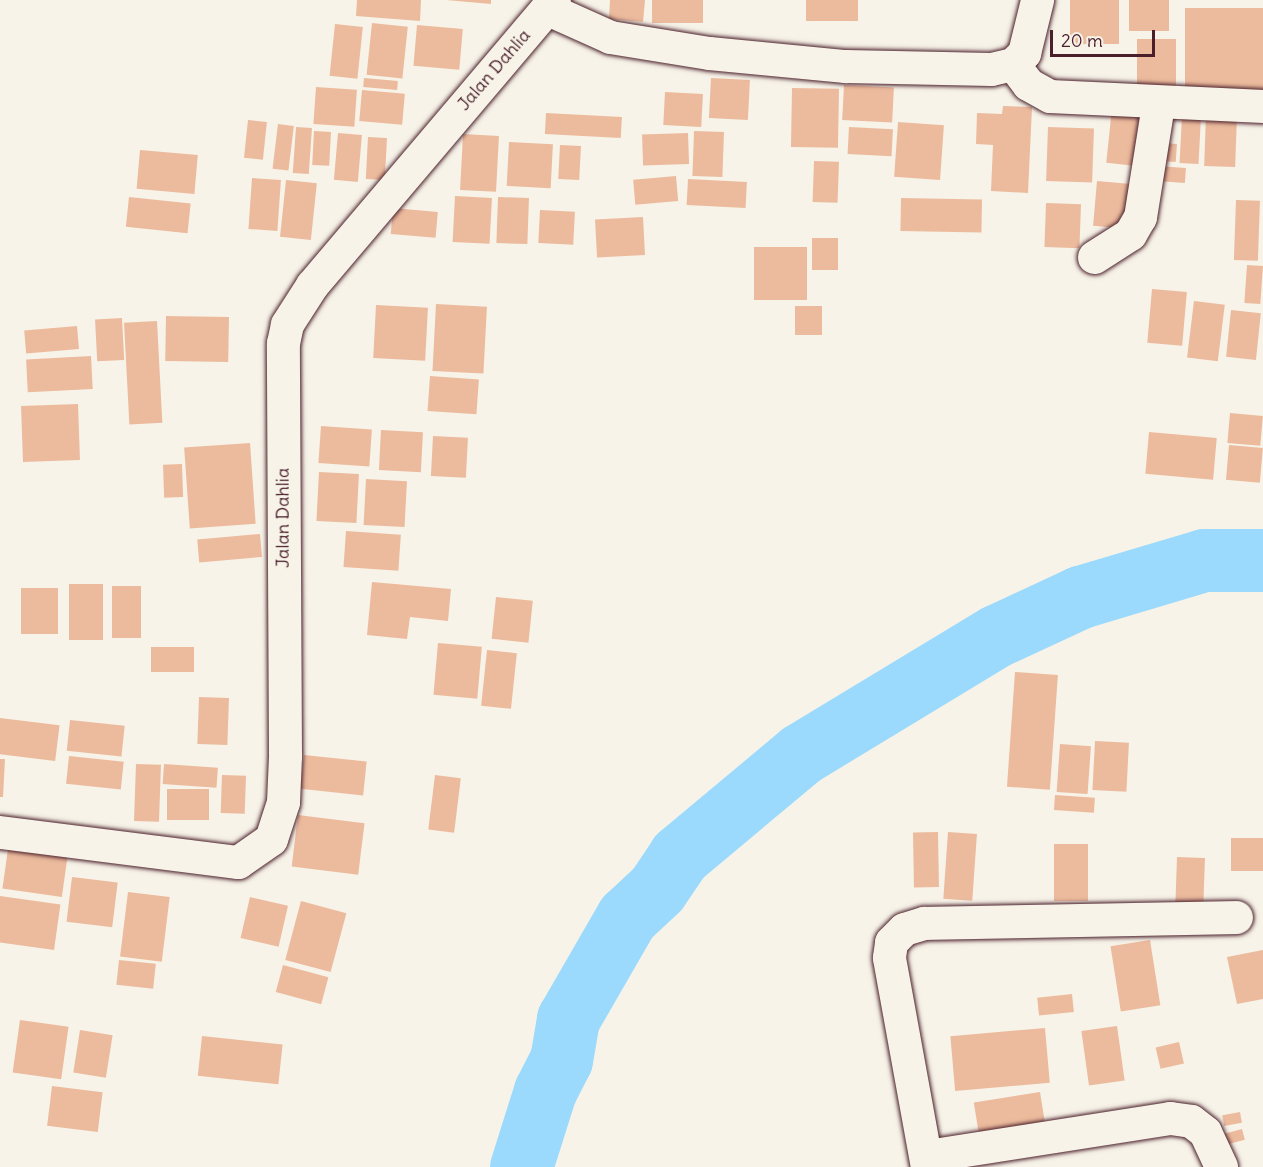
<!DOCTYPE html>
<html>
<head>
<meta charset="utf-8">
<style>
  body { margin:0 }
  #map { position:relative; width:1263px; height:1167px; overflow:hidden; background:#f7f3e8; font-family:Delius,sans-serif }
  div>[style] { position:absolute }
  .river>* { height:63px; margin:-31.5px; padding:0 31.5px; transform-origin:31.5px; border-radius:31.5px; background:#9bdafd }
  .building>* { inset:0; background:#ecbb9d; transform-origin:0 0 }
  .roads { filter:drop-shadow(0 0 2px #4a1f2b) drop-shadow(0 0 2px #4a1f2b) }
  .minor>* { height:33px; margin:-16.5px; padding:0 16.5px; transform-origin:16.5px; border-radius:16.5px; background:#f7f3e8 }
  span { translate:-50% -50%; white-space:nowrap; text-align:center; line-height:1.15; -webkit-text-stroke:4.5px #f7f3e8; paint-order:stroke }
  .street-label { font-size:18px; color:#4a1f2b }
  .scale { position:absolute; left:1050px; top:30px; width:105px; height:27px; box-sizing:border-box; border:3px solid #4a1f2b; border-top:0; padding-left:8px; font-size:18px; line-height:21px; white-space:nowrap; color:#4a1f2b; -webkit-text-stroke:4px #f7f3e8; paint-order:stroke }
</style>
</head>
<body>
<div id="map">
  <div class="river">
    <i style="left:521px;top:1167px;width:80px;rotate:-72.5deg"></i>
    <i style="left:545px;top:1091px;width:35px;rotate:-63deg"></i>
    <i style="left:561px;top:1060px;width:42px;rotate:-80.3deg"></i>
    <i style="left:568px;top:1019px;width:118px;rotate:-60deg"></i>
    <i style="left:627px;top:917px;width:41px;rotate:-43deg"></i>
    <i style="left:657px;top:889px;width:40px;rotate:-56deg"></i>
    <i style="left:679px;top:856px;width:159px;rotate:-39.9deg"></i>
    <i style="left:801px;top:754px;width:228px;rotate:-31.2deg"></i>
    <i style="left:996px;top:636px;width:93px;rotate:-24.9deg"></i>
    <i style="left:1080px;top:597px;width:129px;rotate:-16.6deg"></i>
    <i style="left:1204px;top:560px;width:59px"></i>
  </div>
  <div class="building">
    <i style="clip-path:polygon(357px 0,421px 0,420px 21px,356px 16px)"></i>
    <i style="clip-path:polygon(446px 0,491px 0,491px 4px)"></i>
    <i style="clip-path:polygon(610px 0,645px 0,643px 22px,609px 19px)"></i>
    <i style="left:652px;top:0;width:51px;height:23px"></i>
    <i style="left:806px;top:0;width:52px;height:21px"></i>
    <i style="left:1070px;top:0;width:49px;height:44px"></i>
    <i style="left:1129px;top:0;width:40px;height:31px"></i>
    <i style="left:1185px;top:8px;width:78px;height:85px"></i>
    <i style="left:372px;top:23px;width:36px;height:52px;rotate:6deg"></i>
    <i style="left:335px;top:24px;width:28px;height:52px;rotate:6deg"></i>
    <i style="left:417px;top:25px;width:46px;height:41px;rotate:5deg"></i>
    <i style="left:1137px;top:39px;width:39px;height:53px"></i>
    <i style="left:364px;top:78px;width:34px;height:9px;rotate:5deg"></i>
    <i style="left:711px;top:78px;width:39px;height:40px;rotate:3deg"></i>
    <i style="left:844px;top:85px;width:50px;height:35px;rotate:3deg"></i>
    <i style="left:316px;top:87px;width:41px;height:37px;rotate:4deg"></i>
    <i style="left:792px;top:88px;width:47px;height:59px;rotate:1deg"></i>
    <i style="left:362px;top:90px;width:43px;height:31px;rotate:5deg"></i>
    <i style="left:665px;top:92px;width:38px;height:33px;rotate:3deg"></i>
    <i style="clip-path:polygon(1003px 106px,1032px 107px,1028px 193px,991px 191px,993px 145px,976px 144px,977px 113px,1002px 114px)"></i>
    <i style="left:1112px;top:108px;width:28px;height:55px;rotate:6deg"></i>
    <i style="left:546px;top:113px;width:76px;height:21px;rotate:3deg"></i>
    <i style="left:1206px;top:114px;width:31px;height:52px;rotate:2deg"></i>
    <i style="left:1182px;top:116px;width:19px;height:47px;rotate:3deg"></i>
    <i style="left:248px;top:120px;width:19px;height:38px;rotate:6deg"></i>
    <i style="left:898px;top:122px;width:46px;height:55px;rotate:4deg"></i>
    <i style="left:278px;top:124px;width:16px;height:45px;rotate:7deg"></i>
    <i style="left:296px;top:127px;width:16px;height:46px;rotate:4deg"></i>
    <i style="left:849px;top:127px;width:44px;height:27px;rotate:3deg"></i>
    <i style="left:1048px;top:127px;width:46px;height:54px;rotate:2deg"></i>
    <i style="left:314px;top:131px;width:17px;height:34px;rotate:3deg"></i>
    <i style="left:694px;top:131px;width:30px;height:45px;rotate:2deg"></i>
    <i style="left:338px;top:133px;width:24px;height:47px;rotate:5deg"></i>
    <i style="left:688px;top:133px;width:31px;height:46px;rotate:88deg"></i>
    <i style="left:463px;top:134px;width:36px;height:56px;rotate:3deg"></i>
    <i style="left:368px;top:137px;width:19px;height:42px;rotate:3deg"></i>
    <i style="left:509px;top:142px;width:44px;height:44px;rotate:3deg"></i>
    <i style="left:1162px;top:143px;width:15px;height:18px;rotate:4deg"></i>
    <i style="left:560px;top:145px;width:21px;height:34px;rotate:3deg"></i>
    <i style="left:140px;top:150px;width:58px;height:39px;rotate:5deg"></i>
    <i style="left:814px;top:161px;width:25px;height:41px;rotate:2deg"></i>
    <i style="left:1158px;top:166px;width:28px;height:15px;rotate:4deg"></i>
    <i style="left:676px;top:176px;width:25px;height:43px;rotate:85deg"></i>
    <i style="left:252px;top:178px;width:29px;height:51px;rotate:4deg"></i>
    <i style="left:688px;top:179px;width:59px;height:26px;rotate:3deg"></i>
    <i style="left:286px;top:180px;width:31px;height:57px;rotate:6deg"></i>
    <i style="left:1097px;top:181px;width:34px;height:45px;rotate:5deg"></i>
    <i style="left:455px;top:196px;width:37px;height:46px;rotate:3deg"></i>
    <i style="left:129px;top:197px;width:62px;height:30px;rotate:6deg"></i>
    <i style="left:498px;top:197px;width:31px;height:46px;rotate:2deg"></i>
    <i style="left:901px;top:198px;width:81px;height:33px;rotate:1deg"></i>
    <i style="left:1236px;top:200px;width:24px;height:60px;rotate:2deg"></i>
    <i style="left:1046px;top:203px;width:35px;height:44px;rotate:2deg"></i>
    <i style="left:393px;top:208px;width:45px;height:26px;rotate:5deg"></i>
    <i style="left:540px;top:210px;width:35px;height:33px;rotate:3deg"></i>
    <i style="left:643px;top:217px;width:38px;height:48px;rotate:87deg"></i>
    <i style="left:812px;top:238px;width:26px;height:32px"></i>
    <i style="left:754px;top:247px;width:53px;height:53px"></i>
    <i style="left:1247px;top:265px;width:16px;height:38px;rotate:4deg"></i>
    <i style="left:1152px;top:289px;width:35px;height:54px;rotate:5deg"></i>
    <i style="left:1194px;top:301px;width:31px;height:57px;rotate:7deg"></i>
    <i style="left:436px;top:304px;width:51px;height:67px;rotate:3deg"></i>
    <i style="left:376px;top:305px;width:52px;height:53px;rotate:3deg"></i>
    <i style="left:795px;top:306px;width:27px;height:29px"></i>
    <i style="left:1231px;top:310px;width:30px;height:47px;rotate:6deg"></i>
    <i style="left:166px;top:316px;width:63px;height:45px;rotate:1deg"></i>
    <i style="left:122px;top:318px;width:42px;height:27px;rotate:87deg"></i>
    <i style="left:157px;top:321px;width:102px;height:33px;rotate:87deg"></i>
    <i style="left:77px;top:326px;width:23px;height:53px;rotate:85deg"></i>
    <i style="left:91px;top:356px;width:33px;height:65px;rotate:87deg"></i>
    <i style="left:430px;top:376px;width:49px;height:35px;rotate:4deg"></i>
    <i style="left:78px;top:404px;width:56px;height:57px;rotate:88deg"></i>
    <i style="left:1230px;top:413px;width:33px;height:30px;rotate:5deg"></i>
    <i style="left:321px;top:426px;width:51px;height:37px;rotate:4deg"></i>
    <i style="left:381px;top:430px;width:42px;height:40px;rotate:3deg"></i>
    <i style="left:1149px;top:432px;width:68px;height:42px;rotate:5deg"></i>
    <i style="left:433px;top:436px;width:35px;height:40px;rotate:3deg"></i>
    <i style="left:250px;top:443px;width:81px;height:66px;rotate:86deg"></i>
    <i style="left:1229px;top:445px;width:34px;height:35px;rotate:5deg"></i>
    <i style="left:182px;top:464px;width:33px;height:19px;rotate:88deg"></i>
    <i style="left:319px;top:472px;width:40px;height:49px;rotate:3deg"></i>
    <i style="left:366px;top:479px;width:41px;height:46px;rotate:3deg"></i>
    <i style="left:346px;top:531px;width:55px;height:36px;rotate:4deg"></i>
    <i style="left:260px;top:534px;width:23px;height:63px;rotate:85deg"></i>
    <i style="clip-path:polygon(372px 582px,451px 589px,448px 621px,410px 617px,407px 639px,367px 635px)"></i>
    <i style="left:69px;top:584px;width:34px;height:56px"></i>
    <i style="left:112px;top:586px;width:29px;height:52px"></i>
    <i style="left:21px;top:588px;width:37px;height:46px"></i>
    <i style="left:496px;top:597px;width:37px;height:42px;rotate:6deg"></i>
    <i style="left:438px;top:643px;width:44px;height:52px;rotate:5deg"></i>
    <i style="left:194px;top:647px;width:25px;height:43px;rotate:90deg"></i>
    <i style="left:487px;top:650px;width:30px;height:56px;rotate:6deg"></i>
    <i style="left:1015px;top:672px;width:43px;height:115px;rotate:4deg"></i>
    <i style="left:199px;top:697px;width:30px;height:47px;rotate:2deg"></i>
    <i style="left:0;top:718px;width:60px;height:36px;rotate:7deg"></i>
    <i style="left:70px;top:720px;width:55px;height:31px;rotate:6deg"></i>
    <i style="left:1095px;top:741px;width:34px;height:49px;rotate:3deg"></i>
    <i style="left:1060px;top:744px;width:31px;height:48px;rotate:4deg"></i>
    <i style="left:304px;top:755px;width:63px;height:34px;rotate:6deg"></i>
    <i style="left:69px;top:756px;width:55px;height:28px;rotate:6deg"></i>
    <i style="clip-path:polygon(0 759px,5px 759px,3px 797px,0 797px)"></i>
    <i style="left:136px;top:764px;width:25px;height:57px;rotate:2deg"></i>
    <i style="left:164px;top:764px;width:54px;height:20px;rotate:4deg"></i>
    <i style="left:222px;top:775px;width:24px;height:38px;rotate:2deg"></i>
    <i style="left:435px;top:775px;width:26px;height:55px;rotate:7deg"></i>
    <i style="left:167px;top:789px;width:42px;height:31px"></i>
    <i style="left:1055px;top:795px;width:40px;height:15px;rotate:4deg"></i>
    <i style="left:298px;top:815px;width:67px;height:52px;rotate:7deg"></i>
    <i style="left:938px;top:832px;width:55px;height:25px;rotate:89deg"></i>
    <i style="left:948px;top:832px;width:29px;height:67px;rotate:4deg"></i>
    <i style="left:1263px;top:838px;width:33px;height:32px;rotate:90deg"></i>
    <i style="left:1054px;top:844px;width:34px;height:57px"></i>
    <i style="left:8px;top:849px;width:60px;height:40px;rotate:8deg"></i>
    <i style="left:1177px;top:857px;width:28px;height:46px;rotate:2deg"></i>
    <i style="left:72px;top:877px;width:46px;height:45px;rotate:7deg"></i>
    <i style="left:128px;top:892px;width:42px;height:65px;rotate:7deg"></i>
    <i style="left:0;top:896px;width:61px;height:46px;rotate:8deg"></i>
    <i style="left:250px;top:897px;width:39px;height:42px;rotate:13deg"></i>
    <i style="left:301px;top:901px;width:47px;height:61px;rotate:15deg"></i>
    <i style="left:1150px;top:940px;width:66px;height:40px;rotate:81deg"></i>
    <i style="clip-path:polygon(1263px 950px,1263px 999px,1237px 1004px,1227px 957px)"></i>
    <i style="left:119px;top:960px;width:37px;height:25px;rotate:6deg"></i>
    <i style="left:283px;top:965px;width:47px;height:28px;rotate:15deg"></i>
    <i style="left:1072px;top:994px;width:18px;height:35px;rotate:84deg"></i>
    <i style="left:20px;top:1020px;width:49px;height:53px;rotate:8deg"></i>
    <i style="left:1117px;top:1026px;width:55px;height:36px;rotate:82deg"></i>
    <i style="left:1045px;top:1028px;width:55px;height:95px;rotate:85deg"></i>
    <i style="left:80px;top:1030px;width:33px;height:43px;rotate:9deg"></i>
    <i style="left:202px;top:1036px;width:81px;height:40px;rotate:6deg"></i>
    <i style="left:1179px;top:1042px;width:22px;height:24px;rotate:77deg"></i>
    <i style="left:52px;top:1086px;width:51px;height:40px;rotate:7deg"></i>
    <i style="left:1040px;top:1092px;width:31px;height:67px;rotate:81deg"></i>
    <i style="left:1240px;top:1112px;width:11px;height:18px;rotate:80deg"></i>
    <i style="left:1242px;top:1129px;width:11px;height:27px;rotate:75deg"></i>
  </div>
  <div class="roads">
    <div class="minor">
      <i style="left:550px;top:10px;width:66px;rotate:24.2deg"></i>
      <i style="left:610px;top:37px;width:100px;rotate:9.2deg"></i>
      <i style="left:709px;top:53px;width:137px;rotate:5.5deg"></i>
      <i style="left:845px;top:66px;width:146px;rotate:1.2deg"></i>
      <i style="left:991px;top:69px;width:23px;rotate:-13deg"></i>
      <i style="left:1013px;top:64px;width:16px;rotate:-45deg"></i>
      <i style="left:1024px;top:53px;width:55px;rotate:-76.2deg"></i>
      <i style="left:1013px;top:64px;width:25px;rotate:53deg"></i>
      <i style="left:1028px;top:84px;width:25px;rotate:29deg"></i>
      <i style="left:1050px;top:96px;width:213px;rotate:2.7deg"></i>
      <i style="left:1094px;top:257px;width:43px;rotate:-32.6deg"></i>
      <i style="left:1130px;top:234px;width:20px;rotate:-60deg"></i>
      <i style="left:1140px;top:217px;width:114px;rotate:-80.9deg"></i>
      <i style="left:0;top:832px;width:240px;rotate:7.2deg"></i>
      <i style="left:238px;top:862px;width:40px;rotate:-34.9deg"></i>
      <i style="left:271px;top:839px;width:39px;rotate:-72deg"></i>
      <i style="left:283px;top:802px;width:46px;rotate:-87.5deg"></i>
      <i style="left:285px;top:756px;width:413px;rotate:-90.3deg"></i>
      <i style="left:283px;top:343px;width:19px;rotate:-78deg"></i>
      <i style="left:287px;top:324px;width:46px;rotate:-57.3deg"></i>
      <i style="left:312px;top:285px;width:374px;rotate:-49.7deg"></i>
      <i style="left:927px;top:1156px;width:246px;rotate:-8.9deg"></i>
      <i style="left:1170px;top:1118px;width:21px;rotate:8deg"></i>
      <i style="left:1191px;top:1121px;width:18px;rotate:38deg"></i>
      <i style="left:1205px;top:1132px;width:38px;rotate:65deg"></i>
      <i style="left:927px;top:1167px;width:213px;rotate:-100.3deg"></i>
      <i style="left:889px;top:957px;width:15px;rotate:-82deg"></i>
      <i style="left:891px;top:942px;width:18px;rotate:-45deg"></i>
      <i style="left:904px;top:929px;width:21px;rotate:-17deg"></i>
      <i style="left:924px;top:923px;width:312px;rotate:-1.1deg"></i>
    </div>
  </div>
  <div class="street-label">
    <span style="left:494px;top:70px;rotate:-49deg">Jalan Dahlia</span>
    <span style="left:283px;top:518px;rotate:-90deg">Jalan Dahlia</span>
  </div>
  <div class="scale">20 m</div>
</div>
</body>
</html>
